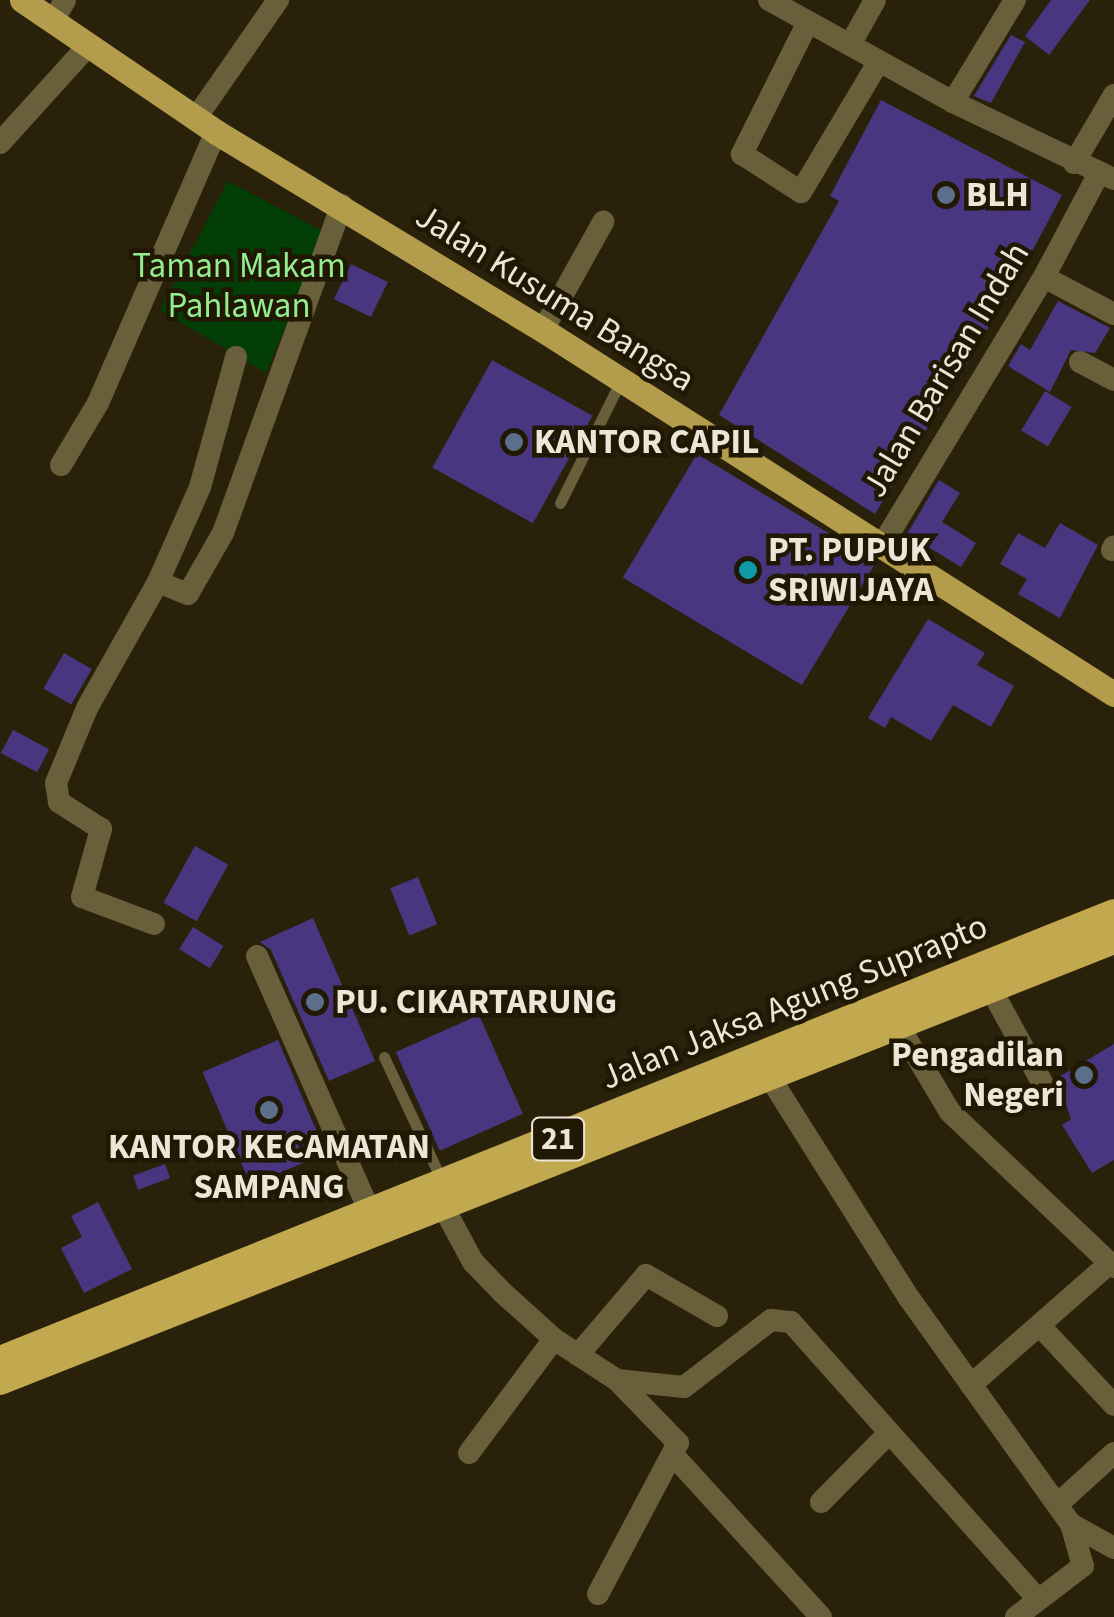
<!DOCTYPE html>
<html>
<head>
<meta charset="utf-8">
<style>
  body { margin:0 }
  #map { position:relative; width:1114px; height:1617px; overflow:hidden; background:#2a210b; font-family:"Source Sans 3",sans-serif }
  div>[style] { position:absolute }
  .green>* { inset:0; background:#023e05 }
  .building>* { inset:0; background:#493681; transform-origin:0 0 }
  .service>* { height:11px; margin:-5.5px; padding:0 5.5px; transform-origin:5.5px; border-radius:5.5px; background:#6a5f3b }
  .minor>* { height:22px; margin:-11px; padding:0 11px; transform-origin:11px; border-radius:11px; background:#6a5f3b }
  .primary>* { height:25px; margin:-12.5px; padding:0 12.5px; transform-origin:12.5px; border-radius:12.5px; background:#b39c4c }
  .trunk>* { height:28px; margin:-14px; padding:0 14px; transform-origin:14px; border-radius:14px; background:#c2a84e }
  .dots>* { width:28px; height:28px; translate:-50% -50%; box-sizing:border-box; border:5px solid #201803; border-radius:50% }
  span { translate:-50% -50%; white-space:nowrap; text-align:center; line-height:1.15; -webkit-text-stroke:9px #201803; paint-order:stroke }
  .shield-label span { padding:2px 8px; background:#201803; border:2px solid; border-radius:8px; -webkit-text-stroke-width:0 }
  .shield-label { font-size:32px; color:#ebe6d8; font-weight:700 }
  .poi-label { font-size:35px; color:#ebe6d8; font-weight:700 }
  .left { translate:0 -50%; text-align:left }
  .right { translate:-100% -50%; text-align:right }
  .park-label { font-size:35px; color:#94ed90 }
  .street-label { font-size:35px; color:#ebe6d8 }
</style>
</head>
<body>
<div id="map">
  <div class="green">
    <i style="clip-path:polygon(228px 181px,324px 232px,266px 373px,160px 310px)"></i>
  </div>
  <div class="building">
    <i style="clip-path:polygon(1051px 0,1090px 0,1049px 55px,1025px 36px)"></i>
    <i style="clip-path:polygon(1011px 35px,1025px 42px,991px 103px,974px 96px)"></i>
    <i style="clip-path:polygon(881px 100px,1062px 195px,1011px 291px,875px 514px,719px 415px,839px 201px,830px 196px)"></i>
    <i style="left:351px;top:264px;width:41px;height:39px;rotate:26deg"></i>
    <i style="clip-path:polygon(1058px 301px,1110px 328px,1095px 353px,1071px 350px,1050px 392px,1008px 366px,1021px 344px,1030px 350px)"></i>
    <i style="left:492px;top:360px;width:115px;height:123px;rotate:29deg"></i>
    <i style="left:1045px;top:391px;width:31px;height:46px;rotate:31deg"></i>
    <i style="left:697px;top:454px;width:209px;height:144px;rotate:31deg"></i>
    <i style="clip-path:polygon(939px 480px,960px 493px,942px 522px,976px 543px,961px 567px,907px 534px)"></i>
    <i style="clip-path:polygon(1060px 523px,1098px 545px,1060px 618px,1018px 594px,1027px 579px,1000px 564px,1018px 533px,1045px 548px)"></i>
    <i style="clip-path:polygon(928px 619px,985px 653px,977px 665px,1014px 686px,991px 727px,953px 705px,931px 741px,891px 717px,885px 728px,868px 718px)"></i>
    <i style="left:64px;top:653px;width:32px;height:41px;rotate:30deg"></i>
    <i style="left:13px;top:730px;width:41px;height:26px;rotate:28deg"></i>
    <i style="left:195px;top:846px;width:38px;height:65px;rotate:29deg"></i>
    <i style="left:418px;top:877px;width:51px;height:30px;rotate:68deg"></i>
    <i style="clip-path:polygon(313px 918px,375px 1061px,329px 1081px,271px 950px,260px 942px)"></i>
    <i style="left:193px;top:927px;width:36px;height:26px;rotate:32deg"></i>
    <i style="left:479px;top:1015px;width:108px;height:91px;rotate:66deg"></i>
    <i style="left:278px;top:1040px;width:123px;height:82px;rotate:67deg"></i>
    <i style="clip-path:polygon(1114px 1044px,1114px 1160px,1092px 1173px,1062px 1125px,1071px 1119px,1057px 1078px)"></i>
    <i style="left:165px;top:1164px;width:15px;height:34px;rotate:70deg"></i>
    <i style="clip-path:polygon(98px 1202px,132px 1269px,84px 1293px,61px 1248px,82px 1237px,71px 1216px)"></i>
  </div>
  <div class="service">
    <i style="left:560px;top:503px;width:137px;rotate:-63.6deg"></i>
    <i style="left:384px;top:1057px;width:137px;rotate:64.9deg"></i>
  </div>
  <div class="minor">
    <i style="left:769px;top:0;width:210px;rotate:29deg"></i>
    <i style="left:953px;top:102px;width:178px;rotate:25.6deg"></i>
    <i style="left:53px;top:21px;width:24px;rotate:-60deg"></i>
    <i style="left:808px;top:22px;width:148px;rotate:116.6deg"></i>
    <i style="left:742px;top:154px;width:70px;rotate:32.8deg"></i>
    <i style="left:801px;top:192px;width:152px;rotate:-59.2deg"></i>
    <i style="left:850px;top:45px;width:51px;rotate:-60.9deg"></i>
    <i style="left:953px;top:102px;width:119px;rotate:-58.7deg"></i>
    <i style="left:196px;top:118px;width:144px;rotate:-55.2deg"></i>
    <i style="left:0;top:143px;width:132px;rotate:-47.8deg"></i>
    <i style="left:1074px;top:163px;width:79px;rotate:-59.5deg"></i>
    <i style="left:1044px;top:277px;width:79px;rotate:27.9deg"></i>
    <i style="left:543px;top:330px;width:124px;rotate:-60.9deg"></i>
    <i style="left:1080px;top:362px;width:38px;rotate:28deg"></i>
    <i style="left:61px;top:465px;width:72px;rotate:-59.2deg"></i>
    <i style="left:98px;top:403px;width:296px;rotate:-66.5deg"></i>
    <i style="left:881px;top:547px;width:315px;rotate:-58.9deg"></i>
    <i style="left:1044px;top:277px;width:115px;rotate:-62.1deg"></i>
    <i style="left:1112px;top:550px;width:4px;rotate:-63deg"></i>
    <i style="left:158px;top:582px;width:104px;rotate:-66.1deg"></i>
    <i style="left:200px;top:487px;width:135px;rotate:-74.5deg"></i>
    <i style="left:154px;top:924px;width:77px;rotate:-159.4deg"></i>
    <i style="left:82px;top:897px;width:71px;rotate:-74.4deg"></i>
    <i style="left:101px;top:829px;width:50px;rotate:-147.3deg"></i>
    <i style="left:59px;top:802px;width:19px;rotate:-99deg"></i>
    <i style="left:56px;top:783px;width:81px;rotate:-67.5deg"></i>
    <i style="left:87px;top:708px;width:145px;rotate:-60.6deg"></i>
    <i style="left:158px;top:582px;width:32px;rotate:22deg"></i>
    <i style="left:188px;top:594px;width:70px;rotate:-60.2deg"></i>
    <i style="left:223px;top:533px;width:349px;rotate:-70.1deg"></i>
    <i style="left:257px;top:956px;width:280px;rotate:66.2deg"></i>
    <i style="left:992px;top:991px;width:106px;rotate:61.3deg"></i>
    <i style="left:891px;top:1013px;width:115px;rotate:59.2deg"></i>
    <i style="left:950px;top:1112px;width:226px;rotate:43.4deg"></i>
    <i style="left:769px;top:1076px;width:262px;rotate:57.8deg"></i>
    <i style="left:909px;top:1298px;width:278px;rotate:54.4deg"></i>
    <i style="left:1071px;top:1524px;width:49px;rotate:29.2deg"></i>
    <i style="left:445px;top:1210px;width:59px;rotate:61.7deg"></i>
    <i style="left:473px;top:1262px;width:43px;rotate:45.9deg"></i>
    <i style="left:503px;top:1293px;width:69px;rotate:42deg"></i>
    <i style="left:554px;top:1339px;width:75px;rotate:33.1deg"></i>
    <i style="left:617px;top:1380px;width:67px;rotate:6deg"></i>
    <i style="left:684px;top:1387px;width:110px;rotate:-37.6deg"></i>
    <i style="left:771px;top:1320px;width:20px;rotate:6deg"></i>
    <i style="left:791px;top:1322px;width:368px;rotate:48.3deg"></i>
    <i style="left:1040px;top:1326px;width:108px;rotate:46.9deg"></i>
    <i style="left:578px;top:1355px;width:105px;rotate:-49.6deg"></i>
    <i style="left:646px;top:1275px;width:82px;rotate:30deg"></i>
    <i style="left:971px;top:1385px;width:185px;rotate:-41.3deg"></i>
    <i style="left:469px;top:1453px;width:142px;rotate:-53.3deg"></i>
    <i style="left:674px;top:1456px;width:218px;rotate:47.6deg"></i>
    <i style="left:821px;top:1502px;width:97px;rotate:-45.4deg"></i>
    <i style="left:1060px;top:1502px;width:73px;rotate:-42.2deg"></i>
    <i style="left:598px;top:1594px;width:171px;rotate:-62.1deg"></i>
    <i style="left:678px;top:1443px;width:88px;rotate:-134.1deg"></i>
    <i style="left:1016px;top:1617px;width:84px;rotate:-37.3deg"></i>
    <i style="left:1083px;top:1566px;width:44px;rotate:-105.9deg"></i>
  </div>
  <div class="primary">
    <i style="left:22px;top:0;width:235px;rotate:34.2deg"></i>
    <i style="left:216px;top:132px;width:382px;rotate:31.2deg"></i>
    <i style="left:543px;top:330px;width:677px;rotate:32.52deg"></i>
  </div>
  <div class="trunk">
    <i style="left:0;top:1360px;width:1200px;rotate:-21.86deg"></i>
    <i style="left:0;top:1381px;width:1198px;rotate:-21.6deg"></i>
  </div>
  <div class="dots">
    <i style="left:946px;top:195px;background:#5c6f8a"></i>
    <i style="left:514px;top:442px;background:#5c6f8a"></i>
    <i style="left:748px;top:570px;background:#0f9aa8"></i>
    <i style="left:315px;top:1002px;background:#5c6f8a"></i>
    <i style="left:1084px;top:1075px;background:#5c6f8a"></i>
    <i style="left:269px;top:1110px;background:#5c6f8a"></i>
  </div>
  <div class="shield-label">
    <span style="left:558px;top:1139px">21</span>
  </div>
  <div class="poi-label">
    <span class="left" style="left:966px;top:195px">BLH</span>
    <span class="left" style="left:534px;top:442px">KANTOR CAPIL</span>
    <span class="left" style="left:768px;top:570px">PT. PUPUK<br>SRIWIJAYA</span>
    <span class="left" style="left:335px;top:1002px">PU. CIKARTARUNG</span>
    <span class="right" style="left:1064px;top:1075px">Pengadilan<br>Negeri</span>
    <span style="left:269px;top:1167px">KANTOR KECAMATAN<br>SAMPANG</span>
  </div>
  <div class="park-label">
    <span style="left:239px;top:286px">Taman Makam<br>Pahlawan</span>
  </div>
  <div class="street-label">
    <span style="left:555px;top:298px;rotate:32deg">Jalan Kusuma Bangsa</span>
    <span style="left:946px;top:370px;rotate:-59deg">Jalan Barisan Indah</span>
    <span style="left:794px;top:1002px;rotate:-22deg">Jalan Jaksa Agung Suprapto</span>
  </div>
</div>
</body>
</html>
